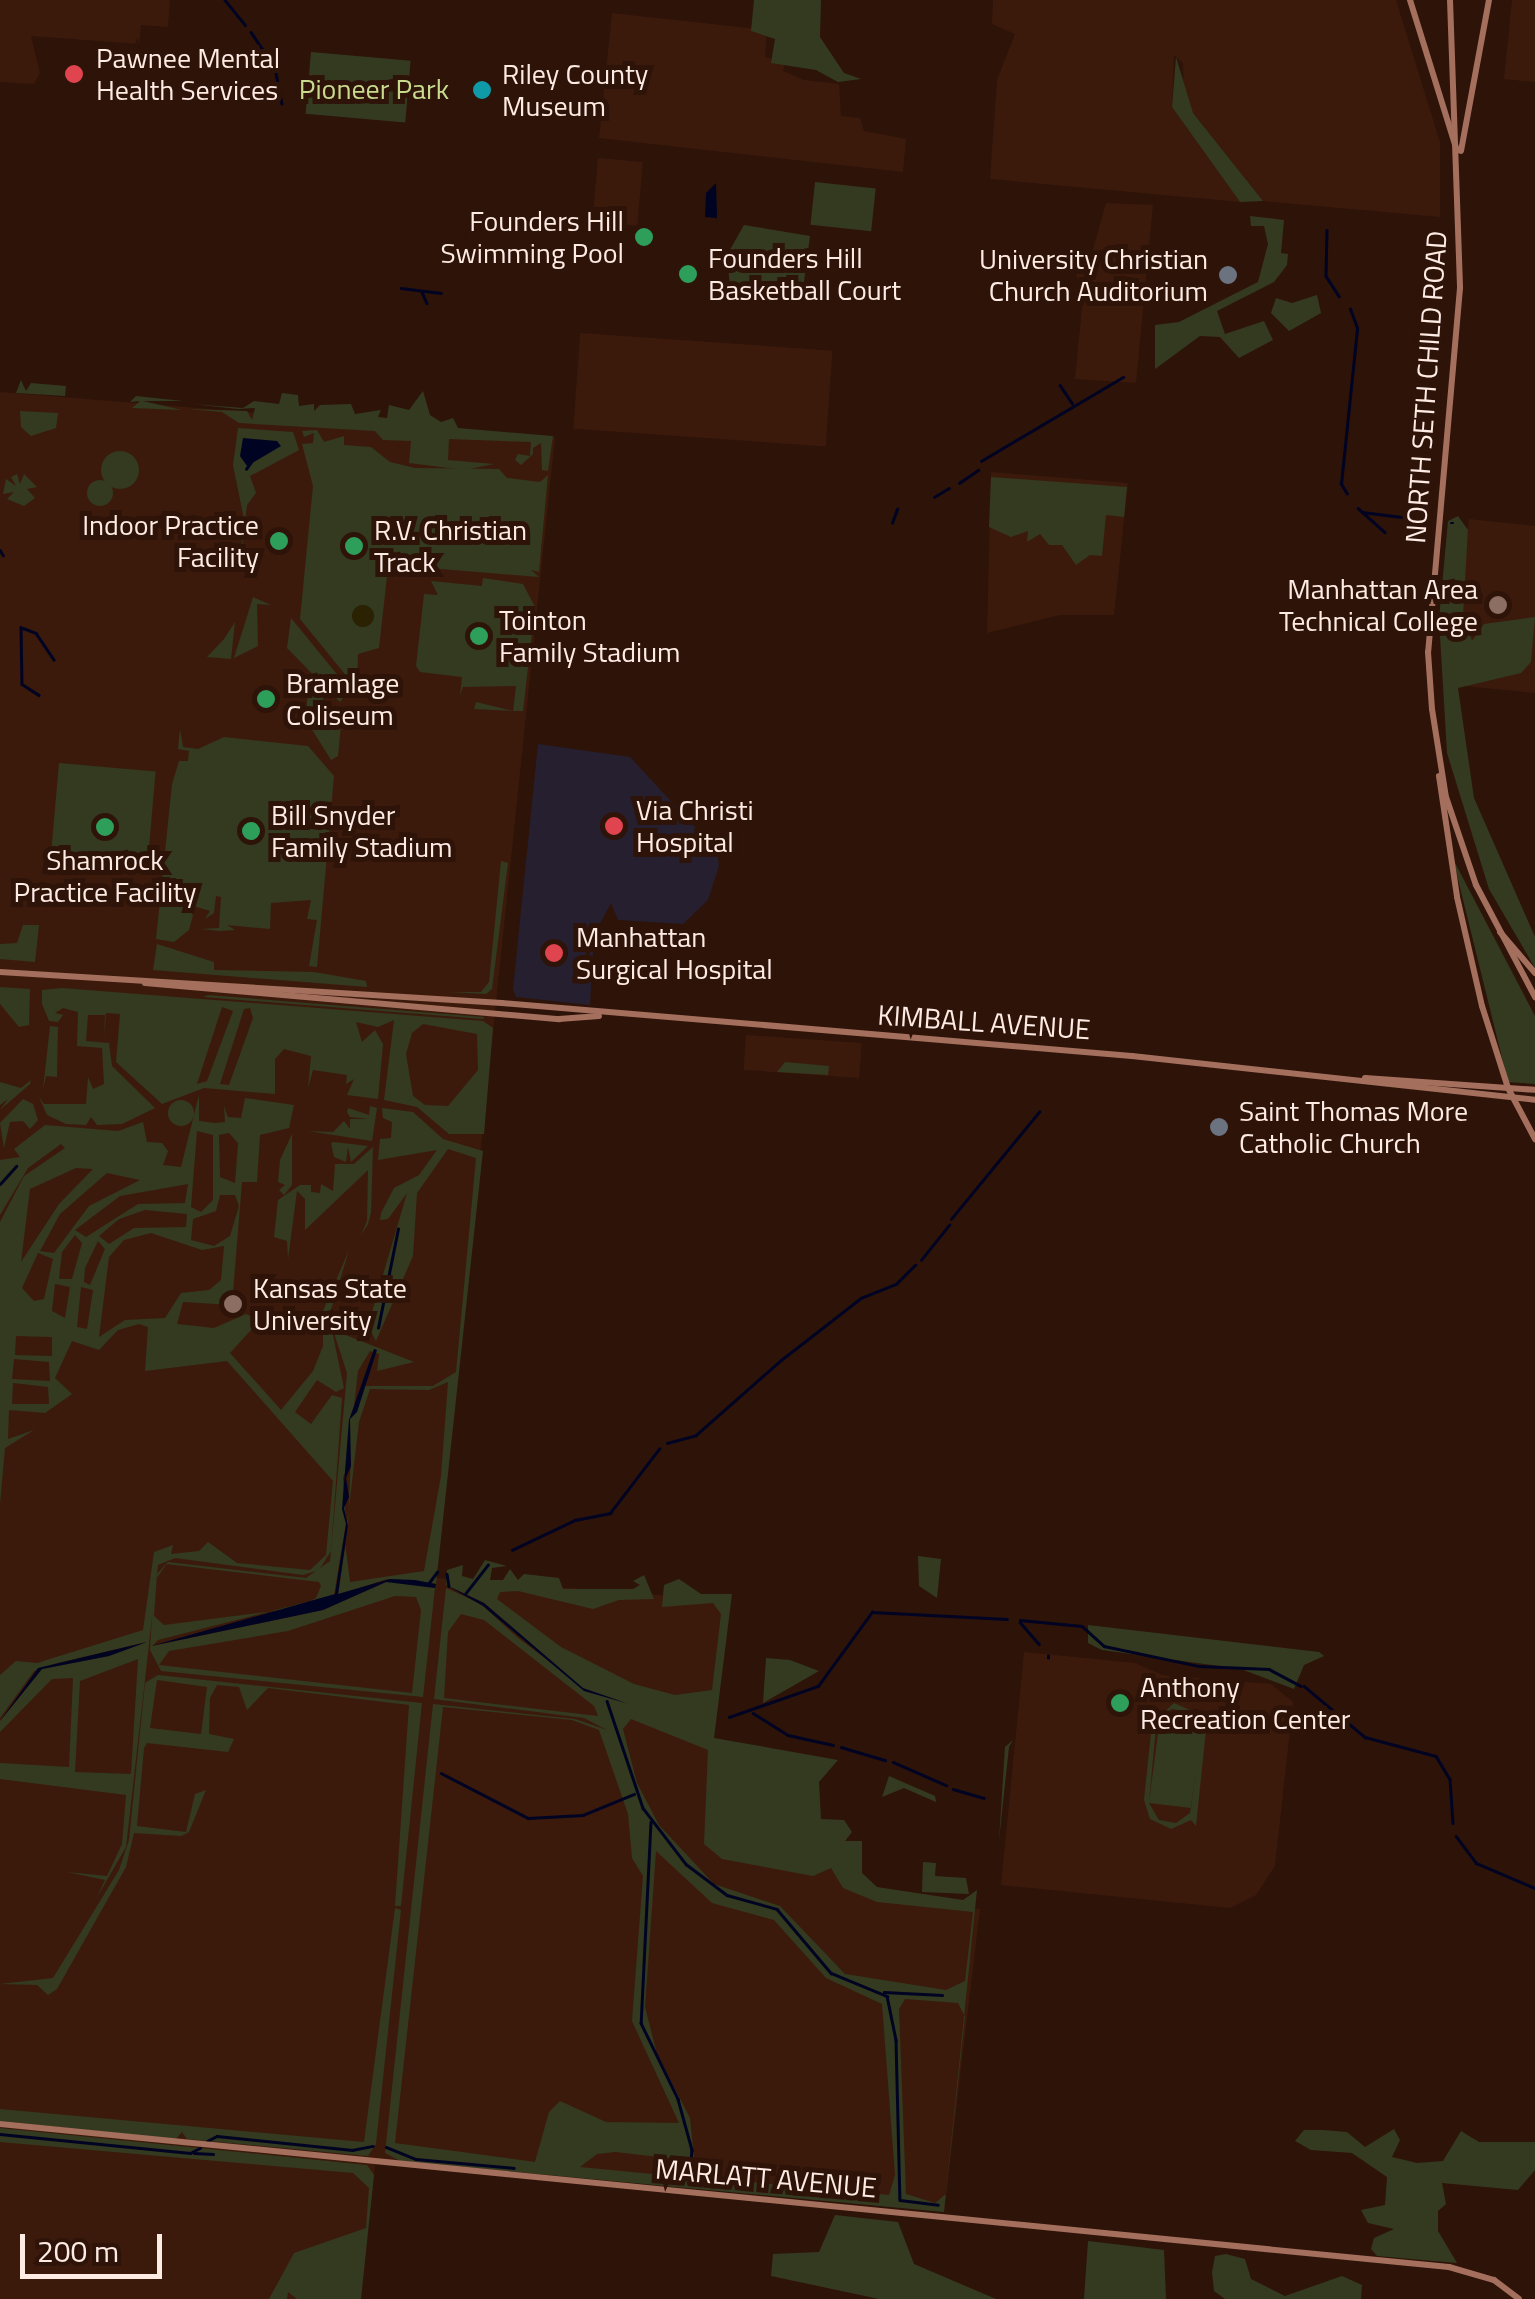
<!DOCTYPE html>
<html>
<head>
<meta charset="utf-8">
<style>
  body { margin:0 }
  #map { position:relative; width:1535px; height:2299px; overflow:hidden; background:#2e1309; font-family:"Titillium Web",sans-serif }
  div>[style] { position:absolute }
  .built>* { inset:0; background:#3b1a0c; transform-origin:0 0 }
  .medical>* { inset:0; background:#261f2f }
  .green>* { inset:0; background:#343a1f; transform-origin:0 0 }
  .round { border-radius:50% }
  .sand>* { inset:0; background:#2a2202 }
  .water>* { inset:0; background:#000422 }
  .stream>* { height:2.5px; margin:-1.25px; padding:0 1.25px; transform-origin:1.25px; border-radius:1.25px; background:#000422 }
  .major>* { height:6px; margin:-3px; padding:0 3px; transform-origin:3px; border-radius:3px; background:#a56f5d }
  .dots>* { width:28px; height:28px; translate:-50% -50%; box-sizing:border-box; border:5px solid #2e1309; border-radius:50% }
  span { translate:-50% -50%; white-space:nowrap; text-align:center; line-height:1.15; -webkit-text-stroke:10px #2e1309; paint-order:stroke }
  .poi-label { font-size:28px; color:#feebe4 }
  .left { translate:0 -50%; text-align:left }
  .right { translate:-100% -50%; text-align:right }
  .park-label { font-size:28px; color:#c8da8e }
  .street-label { font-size:28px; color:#feebe4 }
  .scale { position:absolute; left:20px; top:2234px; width:142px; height:45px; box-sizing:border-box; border:5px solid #feebe4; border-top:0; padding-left:12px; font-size:30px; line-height:35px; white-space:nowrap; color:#feebe4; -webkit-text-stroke:8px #2e1309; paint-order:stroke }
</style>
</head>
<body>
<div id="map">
  <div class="built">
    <i style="clip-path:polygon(0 0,170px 0,168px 27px,141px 25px,139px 44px,31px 36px,40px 73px,34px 84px,0 82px)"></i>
    <i style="clip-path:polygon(993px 0,1396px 0,1440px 142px,1440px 217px,1263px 201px,1193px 113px,1184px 95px,1183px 63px,1174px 55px,1172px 107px,1240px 202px,990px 179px,997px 80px,1015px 34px,992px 24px)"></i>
    <i style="clip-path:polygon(1512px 0,1535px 0,1535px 82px,1504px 79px)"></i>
    <i style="clip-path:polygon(612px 13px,767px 30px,765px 57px,785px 61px,783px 71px,804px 80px,839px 84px,841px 116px,860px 118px,864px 131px,906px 139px,903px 172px,599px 138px)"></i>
    <i style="left:598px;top:158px;width:45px;height:64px;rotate:5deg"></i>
    <i style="clip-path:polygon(1106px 203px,1153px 205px,1136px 383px,1075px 379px,1083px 297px,1075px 271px,1092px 253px)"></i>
    <i style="left:580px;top:333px;width:253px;height:96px;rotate:4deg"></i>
    <i style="clip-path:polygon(0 392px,555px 437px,436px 1578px,726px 1600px,710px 1744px,815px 1821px,884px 1900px,980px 1909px,944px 2212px,376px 2158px,360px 2299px,0 2299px)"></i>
    <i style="clip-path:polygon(991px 472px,1128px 483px,1114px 615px,1060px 615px,987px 633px)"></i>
    <i style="clip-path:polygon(1469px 519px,1535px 526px,1535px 693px,1454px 685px)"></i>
    <i style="left:746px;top:1035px;width:116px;height:35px;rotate:4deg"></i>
    <i style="clip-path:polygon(1024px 1652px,1135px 1663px,1162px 1675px,1271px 1684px,1293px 1702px,1275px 1866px,1256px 1895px,1230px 1908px,1001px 1885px)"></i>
  </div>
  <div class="medical">
    <i style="clip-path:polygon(538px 744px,630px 757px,717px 851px,719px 866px,708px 900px,683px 924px,618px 920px,611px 903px,594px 935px,590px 1005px,516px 997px,513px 989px)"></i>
  </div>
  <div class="green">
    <i style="clip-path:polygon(754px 0,821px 0,820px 37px,844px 73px,861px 79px,838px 82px,816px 70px,771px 63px,775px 39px,751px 31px)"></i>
    <i style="left:311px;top:52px;width:100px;height:62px;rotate:5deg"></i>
    <i style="clip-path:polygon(1176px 57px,1193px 113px,1263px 201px,1240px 202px,1172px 107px)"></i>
    <i style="left:815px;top:182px;width:61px;height:43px;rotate:6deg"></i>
    <i style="clip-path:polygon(1250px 216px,1284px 220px,1281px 253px,1288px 254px,1287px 265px,1274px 282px,1217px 311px,1225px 334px,1264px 321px,1273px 340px,1239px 358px,1220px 337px,1200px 336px,1155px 369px,1155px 325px,1179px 322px,1258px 282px,1268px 244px,1264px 226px,1251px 226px)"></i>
    <i style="clip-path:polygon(744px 225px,810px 236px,803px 289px,730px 287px,727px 255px)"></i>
    <i style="clip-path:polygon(1317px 295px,1321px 313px,1289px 331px,1271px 313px,1276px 298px,1292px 303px)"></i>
    <i style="clip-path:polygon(21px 380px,26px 391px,31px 383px,66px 386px,65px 396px,16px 393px)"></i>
    <i style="clip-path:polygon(423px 391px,430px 415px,441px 422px,453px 418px,458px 428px,553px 436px,548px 471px,542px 470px,541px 443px,533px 448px,533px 454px,521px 465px,515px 460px,518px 454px,530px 456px,531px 442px,449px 439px,448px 460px,494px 464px,465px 470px,409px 463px,411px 441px,383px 440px,375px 431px,239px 423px,222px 412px,188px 409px,247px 411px,252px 420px,255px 408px,238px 409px,192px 404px,243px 408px,254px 401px,279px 404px,282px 393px,298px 395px,299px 406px,314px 404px,314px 411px,320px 405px,351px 404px,355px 414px,381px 410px,378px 417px,387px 418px,389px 405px,409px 410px)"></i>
    <i style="clip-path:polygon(136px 396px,183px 401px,143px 401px,182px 410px,132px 408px,140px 401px,130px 402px)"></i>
    <i style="clip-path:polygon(20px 411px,58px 413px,56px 428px,31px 436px,21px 427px)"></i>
    <i style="clip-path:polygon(238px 428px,293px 432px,299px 450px,250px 476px,256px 493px,247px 505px,240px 565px,244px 519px,233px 465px)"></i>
    <i style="clip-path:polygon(317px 430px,324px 442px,344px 436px,344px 445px,371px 447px,390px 462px,415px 468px,499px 469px,507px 478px,540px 482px,548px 475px,539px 572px,531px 570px,539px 577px,429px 568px,390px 550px,379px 648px,358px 654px,357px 689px,300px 619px,313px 486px,302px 444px,313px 443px,314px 433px,304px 437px,302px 431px)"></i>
    <i class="round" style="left:101px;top:451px;width:38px;height:38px"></i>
    <i style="clip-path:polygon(17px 474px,20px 484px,24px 474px,37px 487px,27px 489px,35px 498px,24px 506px,7px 499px,14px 492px,3px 494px,6px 479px,16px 486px,11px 477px)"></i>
    <i style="clip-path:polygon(991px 477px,1127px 487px,1124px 517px,1106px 515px,1102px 556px,1090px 555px,1076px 565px,1062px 545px,1049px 545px,1040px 534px,1027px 542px,1028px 531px,1011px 537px,989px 527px)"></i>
    <i class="round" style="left:87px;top:480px;width:26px;height:26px"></i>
    <i style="clip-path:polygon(1458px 516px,1468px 530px,1463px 615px,1472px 641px,1484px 624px,1535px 617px,1531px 662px,1521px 673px,1458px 688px,1474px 798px,1535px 937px,1535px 968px,1489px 889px,1447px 753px,1439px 619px,1448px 521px)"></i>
    <i style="clip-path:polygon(483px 578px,523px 584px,535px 607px,523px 711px,514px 711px,474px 709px,476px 702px,513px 711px,516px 686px,463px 687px,460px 696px,462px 677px,420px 672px,416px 666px,424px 594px,438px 595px,431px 581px,482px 586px)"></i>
    <i style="clip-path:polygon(253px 597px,271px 605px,257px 604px,258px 646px,234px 658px)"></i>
    <i style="clip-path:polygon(291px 618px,349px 689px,340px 702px,287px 648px)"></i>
    <i style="clip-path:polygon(235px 622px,231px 659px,207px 657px,224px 639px)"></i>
    <i style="clip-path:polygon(317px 687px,327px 706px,313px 721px,306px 715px,308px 690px)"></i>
    <i style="clip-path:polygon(333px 710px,342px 715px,338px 756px,331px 760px,311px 728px)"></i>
    <i style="clip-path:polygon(180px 729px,183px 747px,198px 749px,224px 737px,308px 746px,334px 776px,317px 967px,309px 966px,317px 920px,307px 919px,311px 900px,271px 903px,270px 929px,227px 925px,235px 930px,219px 931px,201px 929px,219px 928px,221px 897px,216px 896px,214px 913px,205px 919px,210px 911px,180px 902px,193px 915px,189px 930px,174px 942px,156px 939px,172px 784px,179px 761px,188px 761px,189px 751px,178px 749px)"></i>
    <i style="left:59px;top:763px;width:97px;height:98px;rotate:5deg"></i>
    <i style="clip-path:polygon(1453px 859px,1535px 1016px,1535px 1084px,1508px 1082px)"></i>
    <i style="clip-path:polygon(501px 861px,508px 863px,492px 989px,486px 994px,449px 992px,481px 992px,489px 982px)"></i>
    <i style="clip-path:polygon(23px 925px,39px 925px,35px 962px,0 959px,0 944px,17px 943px)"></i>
    <i style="clip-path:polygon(157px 944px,214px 962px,214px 970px,314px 972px,366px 981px,367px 987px,153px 970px)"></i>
    <i style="clip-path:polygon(0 987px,30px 989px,29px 1025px,19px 1027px,0 1004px)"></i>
    <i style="clip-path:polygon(evenodd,62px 988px,483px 1021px,493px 1028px,484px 1134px,449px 1134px,417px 1107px,384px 1100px,394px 1020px,378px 1027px,356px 1022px,362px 1042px,375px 1030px,383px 1044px,378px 1099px,347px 1095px,354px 1079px,346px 1084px,347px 1075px,313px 1070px,308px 1088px,311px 1056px,284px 1049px,275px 1059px,275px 1094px,204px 1088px,162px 1104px,116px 1062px,120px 1014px,106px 1013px,104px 1038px,105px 1015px,88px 1015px,86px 1041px,109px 1043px,112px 1066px,155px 1108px,122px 1124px,97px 1125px,91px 1117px,86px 1125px,66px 1124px,47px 1115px,39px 1097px,44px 1104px,86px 1104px,88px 1077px,93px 1089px,104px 1084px,102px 1048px,77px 1046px,78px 1012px,63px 1008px,55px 1013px,63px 1015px,58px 1022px,49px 1021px,42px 1004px,42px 990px,62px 988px,222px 1007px,233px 1011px,207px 1081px,197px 1084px,222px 1007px,62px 988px,250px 1008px,253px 1018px,229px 1085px,220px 1084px,244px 1009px,250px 1008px,62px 988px,423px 1024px,477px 1034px,478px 1070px,448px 1106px,425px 1105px,413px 1096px,406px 1054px,412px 1033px,423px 1024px)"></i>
    <i style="clip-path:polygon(208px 995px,484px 1017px,483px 1019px,203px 997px)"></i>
    <i style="clip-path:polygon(50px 1026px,58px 1027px,57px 1077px,46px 1076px,43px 1089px)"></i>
    <i style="clip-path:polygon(785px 1062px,829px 1066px,828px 1075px,777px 1072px)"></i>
    <i style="clip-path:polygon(31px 1080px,30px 1084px,0 1110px,8px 1099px,0 1105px,0 1082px,21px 1088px)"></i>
    <i style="clip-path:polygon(evenodd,199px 1095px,199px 1121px,215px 1123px,225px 1122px,224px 1106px,228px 1117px,241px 1118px,245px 1098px,294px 1105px,289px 1128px,260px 1135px,257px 1182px,242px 1182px,232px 1305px,183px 1302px,177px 1324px,214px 1328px,246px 1314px,260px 1320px,230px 1353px,281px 1410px,313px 1371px,323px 1346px,323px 1311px,349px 1250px,329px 1316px,344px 1388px,336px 1392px,317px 1380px,295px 1412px,311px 1424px,332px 1395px,342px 1398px,331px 1551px,319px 1570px,303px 1575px,175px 1558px,158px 1565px,126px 1847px,96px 1899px,105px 1880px,67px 1872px,107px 1876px,122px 1844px,126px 1795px,0 1779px,0 1763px,69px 1767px,73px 1678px,52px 1679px,0 1732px,0 1721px,42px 1669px,109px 1656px,146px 1642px,54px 1664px,34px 1671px,0 1718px,0 1675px,16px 1661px,37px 1663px,143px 1630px,154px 1552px,173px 1545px,171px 1554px,199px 1551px,208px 1542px,237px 1563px,310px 1570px,326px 1555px,333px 1481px,227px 1361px,145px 1371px,148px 1327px,139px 1324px,118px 1330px,99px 1350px,72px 1341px,55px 1378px,72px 1394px,45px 1413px,9px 1410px,8px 1439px,34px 1430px,5px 1448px,0 1504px,0 1222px,24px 1176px,65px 1148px,61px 1144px,28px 1168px,0 1215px,0 1160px,20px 1157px,14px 1149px,45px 1125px,118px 1131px,143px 1122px,147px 1142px,162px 1143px,168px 1151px,163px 1165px,181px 1167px,199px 1095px,197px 1131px,213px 1135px,213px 1200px,201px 1212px,191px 1207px,197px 1131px,199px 1095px,229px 1133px,238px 1143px,235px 1183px,220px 1177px,219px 1135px,229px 1133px,199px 1095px,76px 1168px,93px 1169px,59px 1204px,21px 1262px,30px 1189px,76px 1168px,199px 1095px,107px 1173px,140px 1180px,89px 1206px,54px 1253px,40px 1251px,60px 1214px,107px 1173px,199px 1095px,188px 1184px,185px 1203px,138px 1204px,86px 1237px,75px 1230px,120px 1196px,188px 1184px,199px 1095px,220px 1195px,235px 1195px,239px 1206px,230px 1236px,214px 1246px,191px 1240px,193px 1219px,216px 1211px,220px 1195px,199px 1095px,145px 1210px,187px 1214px,186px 1227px,134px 1228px,109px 1244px,99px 1236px,119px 1219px,145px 1210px,199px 1095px,151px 1233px,202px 1250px,224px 1246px,221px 1280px,209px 1290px,181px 1293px,165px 1318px,125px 1320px,99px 1337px,109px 1257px,124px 1240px,151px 1233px,199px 1095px,75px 1235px,82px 1243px,72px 1279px,59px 1279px,62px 1252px,75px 1235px,199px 1095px,98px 1241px,105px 1249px,90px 1285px,84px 1282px,85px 1268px,98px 1241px,199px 1095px,38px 1253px,53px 1259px,44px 1299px,34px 1301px,22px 1288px,38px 1253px,199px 1095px,55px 1284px,70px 1287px,65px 1318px,52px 1311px,55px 1284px,199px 1095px,81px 1287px,93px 1290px,87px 1329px,77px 1327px,81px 1287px,199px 1095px,16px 1336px,52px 1337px,52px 1356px,15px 1355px,16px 1336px,199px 1095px,14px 1359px,49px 1362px,50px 1381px,12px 1379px,14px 1359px,199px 1095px,13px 1383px,48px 1387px,49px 1404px,12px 1404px,13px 1383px,199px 1095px,138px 1659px,131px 1774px,75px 1772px,80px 1681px,138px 1659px)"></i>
    <i style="clip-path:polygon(23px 1099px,33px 1104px,38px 1120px,30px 1129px,23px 1121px,10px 1122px,4px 1148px,0 1123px)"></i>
    <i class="round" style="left:168px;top:1100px;width:26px;height:26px"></i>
    <i style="clip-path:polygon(370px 1106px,377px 1108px,372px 1141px,308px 1131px,333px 1132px,344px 1121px,350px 1129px,350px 1119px,369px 1119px,350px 1117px,347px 1112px,348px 1108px,369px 1115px)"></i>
    <i style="clip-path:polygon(evenodd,382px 1108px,413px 1112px,443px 1139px,483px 1151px,436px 1584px,387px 1579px,338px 1595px,348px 1526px,351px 1457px,343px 1478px,346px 1523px,334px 1595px,158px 1640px,152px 1646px,323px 1610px,386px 1582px,414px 1582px,435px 1588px,423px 1697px,161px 1671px,150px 1650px,154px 1582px,168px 1562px,306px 1578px,330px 1561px,347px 1373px,333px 1330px,414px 1362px,377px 1371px,379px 1354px,370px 1351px,358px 1371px,353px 1415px,364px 1386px,433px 1386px,456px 1372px,476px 1158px,448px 1149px,417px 1193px,413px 1256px,376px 1341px,368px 1326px,407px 1193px,388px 1219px,380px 1220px,381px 1213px,394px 1188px,419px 1175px,437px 1150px,378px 1160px,380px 1139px,391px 1138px,392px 1122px,383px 1118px,382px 1108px,448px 1382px,441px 1476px,424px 1571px,350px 1582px,345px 1542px,359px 1422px,370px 1389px,429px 1390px,448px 1382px,382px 1108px,166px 1564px,319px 1582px,321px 1586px,316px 1598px,296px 1608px,164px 1625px,154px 1616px,157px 1574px,166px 1564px,382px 1108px,395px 1596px,416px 1597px,421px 1610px,412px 1693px,159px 1665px,169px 1651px,288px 1631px,395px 1596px)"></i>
    <i style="clip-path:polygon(292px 1134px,292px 1185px,284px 1195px,279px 1190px,285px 1185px,278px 1182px,280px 1160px)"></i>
    <i style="clip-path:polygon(331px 1143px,334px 1142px,368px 1146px,351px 1162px,348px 1147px,346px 1162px,334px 1157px)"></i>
    <i style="clip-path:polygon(373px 1147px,371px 1213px,368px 1224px,361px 1235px,367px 1221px,368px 1170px,305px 1230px,305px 1199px,297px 1191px,288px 1259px,287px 1241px,274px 1237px,278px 1200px,300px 1185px,311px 1185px,311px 1192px,320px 1193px,321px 1184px,333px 1191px,335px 1164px,354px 1164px)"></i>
    <i style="clip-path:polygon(918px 1556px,941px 1559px,937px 1598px,919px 1586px)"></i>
    <i style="clip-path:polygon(evenodd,485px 1560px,507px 1566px,492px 1568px,490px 1580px,503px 1580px,510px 1569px,518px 1580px,524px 1574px,559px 1578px,563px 1589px,633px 1589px,640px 1585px,633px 1581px,644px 1575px,654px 1599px,619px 1600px,593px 1609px,518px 1591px,500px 1592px,497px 1599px,561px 1647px,634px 1684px,675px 1695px,712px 1690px,721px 1614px,713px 1603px,662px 1607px,664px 1585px,679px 1579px,701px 1594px,732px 1594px,714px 1738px,838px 1760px,819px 1782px,821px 1819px,844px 1820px,852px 1832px,845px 1841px,862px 1841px,862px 1873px,877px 1887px,963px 1900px,977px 1890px,944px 2212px,400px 2161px,385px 2153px,433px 1704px,575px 1719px,607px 1730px,584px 1718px,434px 1699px,446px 1588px,481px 1604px,518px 1638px,561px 1670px,484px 1603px,446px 1585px,447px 1570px,463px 1565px,462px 1576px,473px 1579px,485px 1560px,461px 1614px,484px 1620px,594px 1706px,598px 1716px,444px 1698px,448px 1632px,461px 1614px,485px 1560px,443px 1707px,572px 1720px,599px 1730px,628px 1814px,632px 1858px,643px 1876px,632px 2021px,679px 2123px,606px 2122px,560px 2101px,549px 2112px,535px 2162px,395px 2143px,443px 1707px,485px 1560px,631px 1719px,708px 1750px,704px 1844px,722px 1859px,813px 1876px,831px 1868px,843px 1888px,877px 1902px,973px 1912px,965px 1981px,946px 1990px,845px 1974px,780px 1906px,714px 1884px,659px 1825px,637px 1783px,623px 1729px,631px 1719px,485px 1560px,656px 1851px,712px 1903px,774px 1920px,826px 1978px,882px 2004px,895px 2175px,889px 2195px,696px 2177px,690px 2118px,657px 2054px,645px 2007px,656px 1851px,485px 1560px,905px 1999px,958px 2003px,965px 2017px,946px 2194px,935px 2203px,906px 2194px,899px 2009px,905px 1999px,485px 1560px,615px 2152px,685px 2160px,684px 2177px,580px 2167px,597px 2154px,615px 2152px)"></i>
    <i style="clip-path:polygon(1088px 1625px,1319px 1652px,1324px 1656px,1304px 1665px,1294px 1689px,1241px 1669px,1102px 1650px,1088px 1643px)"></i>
    <i style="clip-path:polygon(766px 1658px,790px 1660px,819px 1671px,763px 1703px)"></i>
    <i style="clip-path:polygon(evenodd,158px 1675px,422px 1703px,401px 1906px,395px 1906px,409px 1705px,268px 1688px,247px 1710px,239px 1687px,217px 1685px,210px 1698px,209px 1734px,234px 1739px,228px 1752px,147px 1743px,144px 1748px,137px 1826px,186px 1832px,195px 1794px,206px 1790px,189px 1832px,181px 1836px,134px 1833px,126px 1867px,57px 1989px,48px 1995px,37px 1985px,0 1984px,53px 1978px,119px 1870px,129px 1840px,145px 1683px,158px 1675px,157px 1680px,207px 1687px,201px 1734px,150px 1728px,157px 1680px)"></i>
    <i style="clip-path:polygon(evenodd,1174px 1703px,1201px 1715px,1208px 1711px,1196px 1826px,1191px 1820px,1171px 1829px,1150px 1819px,1144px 1800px,1152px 1723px,1174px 1703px,1171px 1709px,1191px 1712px,1200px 1730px,1159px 1726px,1149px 1802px,1156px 1727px,1171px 1709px,1174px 1703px,1197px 1762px,1190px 1813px,1176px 1823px,1159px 1820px,1149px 1803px,1191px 1808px,1197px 1762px)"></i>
    <i style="clip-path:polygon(1013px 1740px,1009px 1747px,999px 1840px,1005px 1747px)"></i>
    <i style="clip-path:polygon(889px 1776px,935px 1796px,936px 1802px,904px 1788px,882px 1797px)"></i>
    <i style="clip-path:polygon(923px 1862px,936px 1863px,935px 1876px,966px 1878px,969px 1894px,922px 1892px)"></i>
    <i style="clip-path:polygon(395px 1908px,401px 1910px,376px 2144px,368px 2156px,187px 2139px,182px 2132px,176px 2139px,0 2121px,0 2109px,364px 2142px)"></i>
    <i style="clip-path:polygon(0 2128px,367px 2165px,374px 2175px,361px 2299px,297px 2299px,288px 2292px,287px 2299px,269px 2299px,294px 2253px,366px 2228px,369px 2188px,353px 2173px,0 2142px)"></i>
    <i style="clip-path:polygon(1394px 2129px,1400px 2140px,1392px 2157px,1417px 2163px,1443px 2161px,1461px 2131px,1479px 2142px,1535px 2142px,1535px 2170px,1518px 2190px,1442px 2183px,1446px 2204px,1438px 2211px,1438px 2231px,1457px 2263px,1377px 2256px,1371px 2249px,1374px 2238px,1394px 2229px,1368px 2223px,1361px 2210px,1385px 2205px,1387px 2177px,1352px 2153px,1311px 2150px,1295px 2141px,1304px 2130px,1323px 2130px,1347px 2132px,1365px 2147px)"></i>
    <i style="clip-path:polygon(835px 2215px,898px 2222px,914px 2264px,996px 2299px,879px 2299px,771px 2276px,773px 2254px,819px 2252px)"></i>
    <i style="clip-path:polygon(1088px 2241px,1164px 2250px,1166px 2299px,1084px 2299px)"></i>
    <i style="clip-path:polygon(1226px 2254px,1245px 2259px,1251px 2279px,1285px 2296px,1342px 2276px,1362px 2285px,1361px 2299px,1225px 2299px,1214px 2291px,1212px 2272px,1215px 2256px)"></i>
  </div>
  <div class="sand">
    <i class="round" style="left:352px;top:605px;width:22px;height:22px"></i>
  </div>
  <div class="water">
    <i style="clip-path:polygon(716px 183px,717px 218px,705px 217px,706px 193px)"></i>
    <i style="clip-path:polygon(243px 438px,277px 441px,281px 446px,247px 466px,240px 456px)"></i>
    <i style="clip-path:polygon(374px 1349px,377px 1350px,357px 1412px,350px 1419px,351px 1466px,346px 1478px,349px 1497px,344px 1508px,348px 1526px,338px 1594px,390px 1579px,415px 1580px,436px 1584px,435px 1588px,386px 1582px,323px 1610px,151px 1646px,335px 1594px,346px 1524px,342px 1509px,349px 1420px)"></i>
    <i style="clip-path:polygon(446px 1585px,484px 1603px,583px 1688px,629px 1704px,584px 1691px,483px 1606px)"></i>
    <i style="clip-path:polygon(147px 1642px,109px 1656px,42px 1669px,0 1721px,38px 1668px)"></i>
  </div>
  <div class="stream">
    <i style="left:225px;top:0;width:32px;rotate:51deg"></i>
    <i style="left:251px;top:32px;width:43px;rotate:56.3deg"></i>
    <i style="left:275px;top:68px;width:36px;rotate:79deg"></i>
    <i style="left:1327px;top:230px;width:46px;rotate:91.2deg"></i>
    <i style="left:1326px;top:276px;width:24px;rotate:57deg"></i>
    <i style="left:401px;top:288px;width:40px;rotate:7.1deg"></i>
    <i style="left:422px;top:292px;width:12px;rotate:66deg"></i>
    <i style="left:1060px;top:385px;width:22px;rotate:56deg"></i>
    <i style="left:981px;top:461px;width:165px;rotate:-30.6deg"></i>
    <i style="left:246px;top:469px;width:9px;rotate:-54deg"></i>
    <i style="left:959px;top:483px;width:23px;rotate:-34deg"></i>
    <i style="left:1347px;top:494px;width:12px;rotate:-121deg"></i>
    <i style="left:1341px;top:484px;width:157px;rotate:-84.1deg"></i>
    <i style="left:1357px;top:328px;width:20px;rotate:-110deg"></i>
    <i style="left:934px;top:497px;width:17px;rotate:-31deg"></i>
    <i style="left:1358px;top:508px;width:36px;rotate:42deg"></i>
    <i style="left:1362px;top:512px;width:64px;rotate:7.1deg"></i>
    <i style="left:892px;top:523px;width:15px;rotate:-70deg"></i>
    <i style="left:1451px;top:523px;width:2px"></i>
    <i style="left:0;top:550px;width:6px;rotate:59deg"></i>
    <i style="left:21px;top:627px;width:57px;rotate:89deg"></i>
    <i style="left:22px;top:684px;width:20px;rotate:33deg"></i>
    <i style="left:23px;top:628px;width:14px;rotate:21deg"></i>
    <i style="left:36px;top:633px;width:32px;rotate:56deg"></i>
    <i style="left:0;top:1184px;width:24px;rotate:-48deg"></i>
    <i style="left:951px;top:1219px;width:139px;rotate:-50.6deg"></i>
    <i style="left:921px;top:1260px;width:45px;rotate:-51.3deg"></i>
    <i style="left:378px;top:1328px;width:101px;rotate:-78.6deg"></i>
    <i style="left:667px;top:1443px;width:30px;rotate:-15deg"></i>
    <i style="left:696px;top:1435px;width:113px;rotate:-41.4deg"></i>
    <i style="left:781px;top:1360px;width:101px;rotate:-37.8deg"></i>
    <i style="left:861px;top:1298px;width:38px;rotate:-22deg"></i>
    <i style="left:896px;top:1284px;width:27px;rotate:-45deg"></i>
    <i style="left:512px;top:1550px;width:70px;rotate:-25.5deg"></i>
    <i style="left:575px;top:1520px;width:36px;rotate:-11deg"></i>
    <i style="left:610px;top:1513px;width:81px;rotate:-52.6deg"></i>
    <i style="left:447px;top:1574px;width:12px;rotate:81deg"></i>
    <i style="left:428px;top:1584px;width:15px;rotate:-53deg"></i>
    <i style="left:465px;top:1594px;width:37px;rotate:-52deg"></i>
    <i style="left:1020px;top:1620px;width:62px;rotate:5.5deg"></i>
    <i style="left:1082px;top:1626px;width:30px;rotate:42deg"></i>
    <i style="left:1104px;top:1646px;width:97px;rotate:11.9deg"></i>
    <i style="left:1199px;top:1666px;width:70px;rotate:2.5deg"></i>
    <i style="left:1269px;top:1669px;width:36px;rotate:28deg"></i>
    <i style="left:1020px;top:1622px;width:29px;rotate:49deg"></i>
    <i style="left:1048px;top:1658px;width:2px;rotate:-90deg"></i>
    <i style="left:1304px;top:1686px;width:80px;rotate:39.9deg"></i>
    <i style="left:1365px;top:1737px;width:73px;rotate:15deg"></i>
    <i style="left:1436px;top:1756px;width:27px;rotate:59deg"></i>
    <i style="left:1450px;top:1779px;width:44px;rotate:86.1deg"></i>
    <i style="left:607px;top:1701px;width:113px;rotate:71.4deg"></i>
    <i style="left:643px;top:1808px;width:71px;rotate:52.5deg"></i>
    <i style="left:686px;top:1864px;width:51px;rotate:37.1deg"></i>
    <i style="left:727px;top:1895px;width:52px;rotate:15.6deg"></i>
    <i style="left:777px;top:1909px;width:84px;rotate:49.8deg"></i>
    <i style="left:831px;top:1973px;width:61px;rotate:22.3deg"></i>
    <i style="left:887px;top:1996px;width:45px;rotate:78.4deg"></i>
    <i style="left:896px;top:2040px;width:160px;rotate:88.6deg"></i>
    <i style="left:900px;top:2200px;width:38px;rotate:7deg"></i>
    <i style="left:753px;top:1713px;width:41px;rotate:32.2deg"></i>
    <i style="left:788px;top:1735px;width:46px;rotate:12.5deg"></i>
    <i style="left:729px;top:1717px;width:94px;rotate:-19.2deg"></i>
    <i style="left:818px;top:1686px;width:92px;rotate:-53.9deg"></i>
    <i style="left:872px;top:1612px;width:135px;rotate:3deg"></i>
    <i style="left:841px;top:1747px;width:46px;rotate:16.5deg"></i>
    <i style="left:893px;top:1762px;width:58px;rotate:23.5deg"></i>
    <i style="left:441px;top:1773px;width:98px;rotate:27.3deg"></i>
    <i style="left:528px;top:1818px;width:55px;rotate:-3.1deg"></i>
    <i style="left:583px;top:1815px;width:55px;rotate:-22.4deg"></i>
    <i style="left:953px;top:1789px;width:32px;rotate:16deg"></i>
    <i style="left:651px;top:1822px;width:201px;rotate:92.8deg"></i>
    <i style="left:641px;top:2023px;width:85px;rotate:64deg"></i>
    <i style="left:678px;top:2099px;width:53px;rotate:74.6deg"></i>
    <i style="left:692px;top:2150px;width:24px;rotate:95deg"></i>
    <i style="left:1456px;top:1836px;width:34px;rotate:53deg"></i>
    <i style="left:1476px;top:1863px;width:64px;rotate:23deg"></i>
    <i style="left:884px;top:1992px;width:58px;rotate:3deg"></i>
    <i style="left:0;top:2134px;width:191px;rotate:5.7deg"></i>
    <i style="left:190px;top:2153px;width:11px;rotate:-27deg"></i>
    <i style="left:207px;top:2141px;width:11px;rotate:-27deg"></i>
    <i style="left:217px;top:2136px;width:136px;rotate:5.9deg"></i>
    <i style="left:352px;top:2150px;width:21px;rotate:-11deg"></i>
    <i style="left:386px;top:2147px;width:32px;rotate:22deg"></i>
    <i style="left:416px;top:2159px;width:98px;rotate:5.2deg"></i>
    <i style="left:194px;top:2153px;width:19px;rotate:3deg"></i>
  </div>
  <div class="major">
    <i style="left:1410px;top:0;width:158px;rotate:72.7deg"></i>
    <i style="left:1450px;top:0;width:288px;rotate:88deg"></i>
    <i style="left:1460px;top:288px;width:365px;rotate:95deg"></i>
    <i style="left:1428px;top:652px;width:57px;rotate:86deg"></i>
    <i style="left:1432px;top:709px;width:89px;rotate:81deg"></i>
    <i style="left:1446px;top:797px;width:93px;rotate:71.2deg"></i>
    <i style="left:1476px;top:885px;width:127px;rotate:62.2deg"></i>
    <i style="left:1461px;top:151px;width:154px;rotate:-79.5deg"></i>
    <i style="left:1439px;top:776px;width:122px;rotate:81.5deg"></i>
    <i style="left:1457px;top:897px;width:112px;rotate:77.1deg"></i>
    <i style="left:1482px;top:1006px;width:86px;rotate:72.4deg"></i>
    <i style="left:1508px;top:1088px;width:58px;rotate:62.1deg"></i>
    <i style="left:1500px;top:932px;width:54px;rotate:49.5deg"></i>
    <i style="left:0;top:972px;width:503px;rotate:3.53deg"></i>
    <i style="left:502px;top:1003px;width:632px;rotate:4.81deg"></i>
    <i style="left:1132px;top:1056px;width:405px;rotate:6.2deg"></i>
    <i style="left:145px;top:983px;width:416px;rotate:5deg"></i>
    <i style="left:559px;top:1019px;width:40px;rotate:-4.3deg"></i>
    <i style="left:1365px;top:1078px;width:170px;rotate:4deg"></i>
    <i style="left:0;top:2124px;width:1456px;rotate:5.64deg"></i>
    <i style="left:1449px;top:2267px;width:47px;rotate:16.1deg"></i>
    <i style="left:1494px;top:2280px;width:31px;rotate:37deg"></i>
  </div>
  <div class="dots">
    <i style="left:74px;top:74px;background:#e0444e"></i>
    <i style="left:482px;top:90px;background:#0f9aa8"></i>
    <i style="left:644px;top:237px;background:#2e9e5b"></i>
    <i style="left:688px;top:274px;background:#2e9e5b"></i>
    <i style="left:1228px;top:275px;background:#6b7280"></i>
    <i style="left:279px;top:541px;background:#2e9e5b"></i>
    <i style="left:354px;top:546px;background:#2e9e5b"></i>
    <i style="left:1498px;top:605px;background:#8d6e63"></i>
    <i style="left:479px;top:636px;background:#2e9e5b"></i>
    <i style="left:266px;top:699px;background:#2e9e5b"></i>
    <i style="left:614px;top:826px;background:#e0444e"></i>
    <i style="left:105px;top:827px;background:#2e9e5b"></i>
    <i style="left:251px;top:831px;background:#2e9e5b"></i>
    <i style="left:554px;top:953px;background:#e0444e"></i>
    <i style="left:1219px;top:1127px;background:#6b7280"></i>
    <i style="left:233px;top:1304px;background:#8d6e63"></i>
    <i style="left:1120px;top:1703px;background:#2e9e5b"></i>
  </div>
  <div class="poi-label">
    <span class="left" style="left:96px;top:74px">Pawnee Mental<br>Health Services</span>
    <span class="left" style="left:502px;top:90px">Riley County<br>Museum</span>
    <span class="right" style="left:624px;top:237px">Founders Hill<br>Swimming Pool</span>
    <span class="left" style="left:708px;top:274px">Founders Hill<br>Basketball Court</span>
    <span class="right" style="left:1208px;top:275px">University Christian<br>Church Auditorium</span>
    <span class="right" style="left:259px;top:541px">Indoor Practice<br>Facility</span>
    <span class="left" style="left:374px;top:546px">R.V. Christian<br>Track</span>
    <span class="right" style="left:1478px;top:605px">Manhattan Area<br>Technical College</span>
    <span class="left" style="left:499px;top:636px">Tointon<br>Family Stadium</span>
    <span class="left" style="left:286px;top:699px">Bramlage<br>Coliseum</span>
    <span class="left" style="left:636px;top:826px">Via Christi<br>Hospital</span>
    <span class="left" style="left:271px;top:831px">Bill Snyder<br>Family Stadium</span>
    <span style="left:105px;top:876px">Shamrock<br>Practice Facility</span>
    <span class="left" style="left:576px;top:953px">Manhattan<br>Surgical Hospital</span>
    <span class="left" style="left:1239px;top:1127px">Saint Thomas More<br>Catholic Church</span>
    <span class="left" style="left:253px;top:1304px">Kansas State<br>University</span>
    <span class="left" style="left:1140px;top:1703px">Anthony<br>Recreation Center</span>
  </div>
  <div class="park-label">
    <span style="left:374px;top:89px">Pioneer Park</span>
  </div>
  <div class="street-label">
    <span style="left:1426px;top:387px;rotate:-86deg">NORTH SETH CHILD ROAD</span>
    <span style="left:984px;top:1022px;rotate:4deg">KIMBALL AVENUE</span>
    <span style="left:766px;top:2178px;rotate:5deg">MARLATT AVENUE</span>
  </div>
  <div class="scale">200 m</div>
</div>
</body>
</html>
